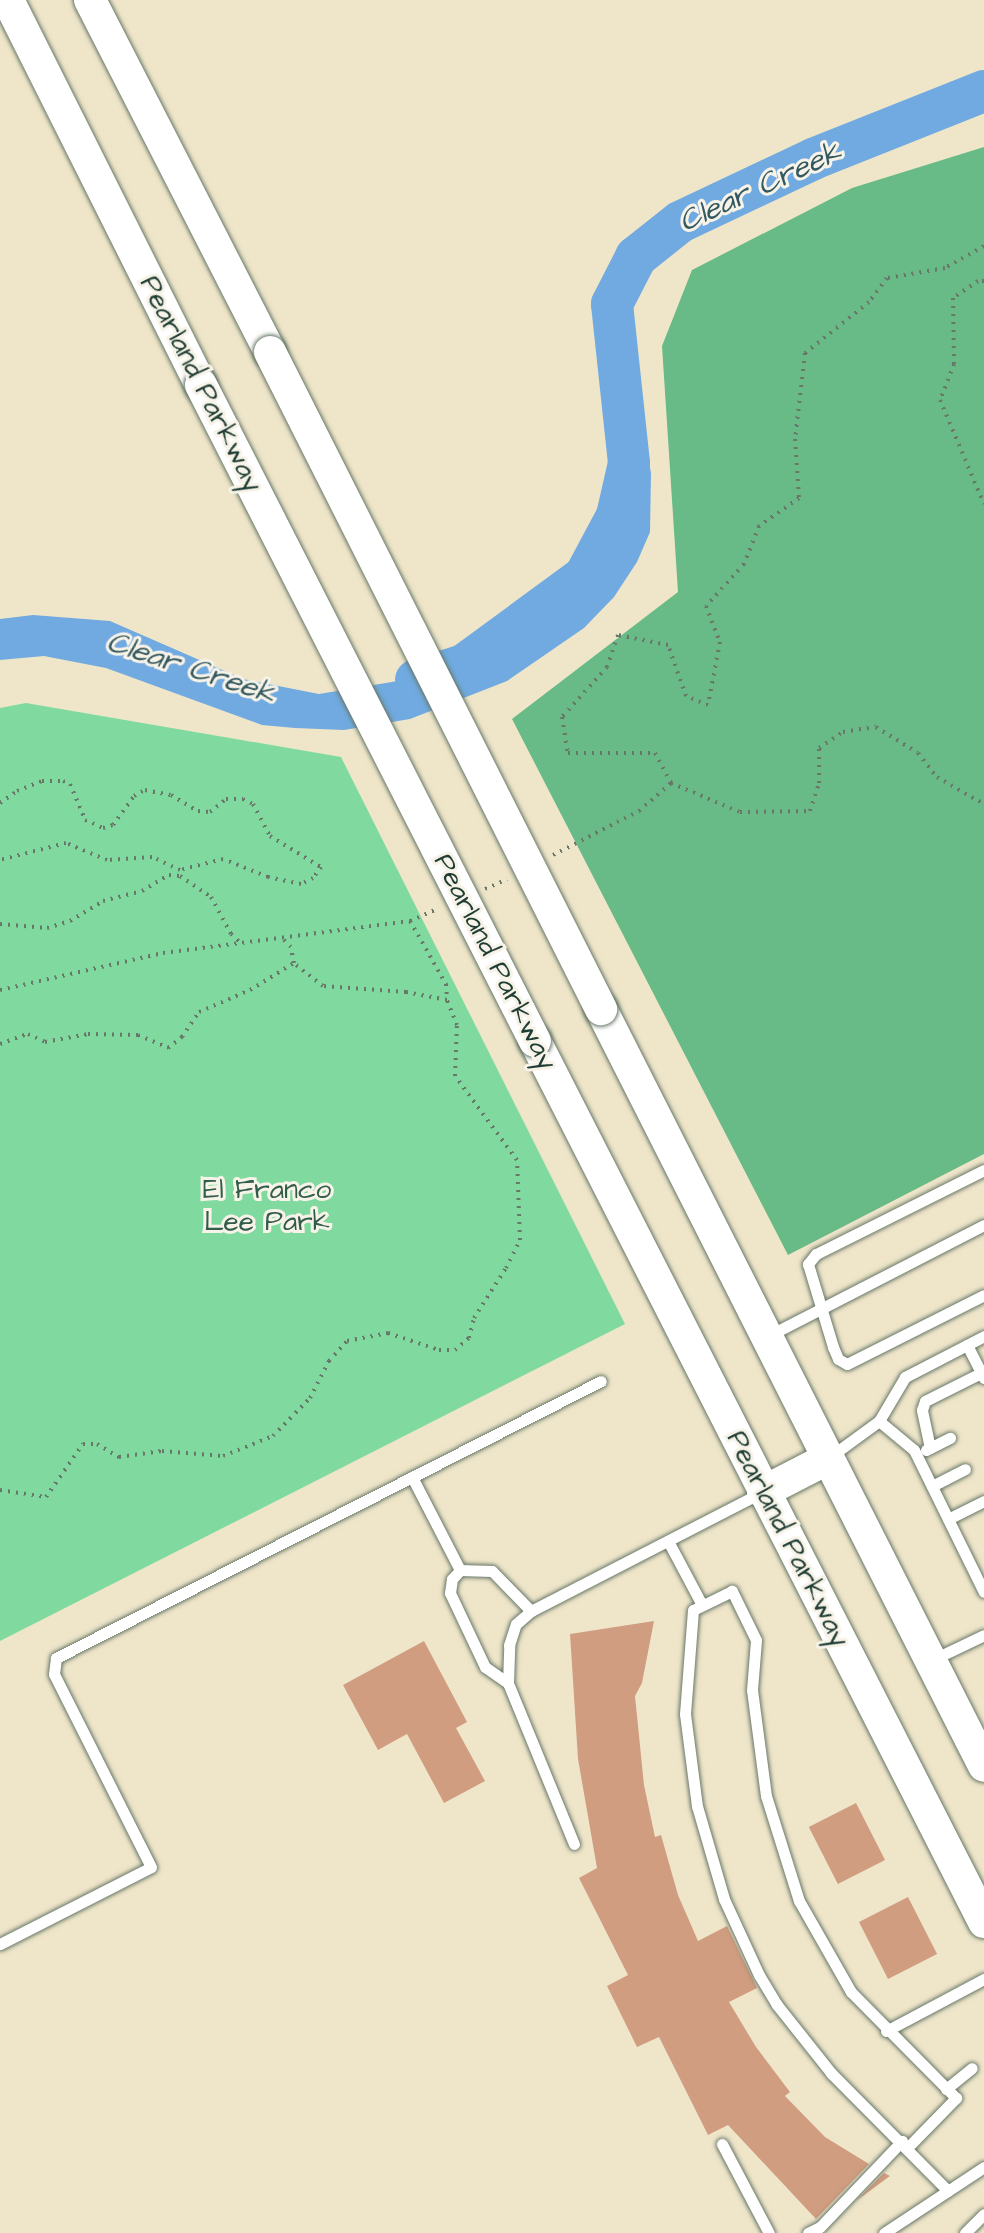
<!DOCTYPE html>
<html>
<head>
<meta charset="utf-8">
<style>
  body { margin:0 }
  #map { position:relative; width:984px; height:2233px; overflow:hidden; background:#efe6ca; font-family:"Architects Daughter",sans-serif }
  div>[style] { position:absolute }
  .green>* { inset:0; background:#80daa0 }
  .forest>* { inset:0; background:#68ba86 }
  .water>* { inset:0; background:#70aae0 }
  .river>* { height:42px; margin:-21px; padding:0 21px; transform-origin:21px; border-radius:21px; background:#70aae0 }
  .building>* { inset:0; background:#d19d80; transform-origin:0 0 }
  .path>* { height:4px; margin-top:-2px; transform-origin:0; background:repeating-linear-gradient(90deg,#687868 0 2px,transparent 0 8px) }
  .roads { filter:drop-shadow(0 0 2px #687868) drop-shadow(0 0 2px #687868) }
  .service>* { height:11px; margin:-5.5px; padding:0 5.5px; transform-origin:5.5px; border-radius:5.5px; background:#fff }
  .secondary>* { height:32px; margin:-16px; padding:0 16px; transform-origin:16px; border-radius:16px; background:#fff }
  .bridges { filter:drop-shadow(0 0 2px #687868) drop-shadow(0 0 2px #687868) }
  .secondary-bridge>* { height:32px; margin:-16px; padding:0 16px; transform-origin:16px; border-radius:16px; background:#fff }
  span { translate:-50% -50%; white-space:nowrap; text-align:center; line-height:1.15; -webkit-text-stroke:6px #f7f3e8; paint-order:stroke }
  .street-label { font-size:28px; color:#1f3d34 }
  .park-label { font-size:28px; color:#325c4a }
  .water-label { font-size:30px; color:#33585f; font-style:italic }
</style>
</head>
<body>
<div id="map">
  <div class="green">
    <i style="clip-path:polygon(26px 703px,341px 757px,625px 1324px,0 1641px,0 708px)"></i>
  </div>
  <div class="forest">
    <i style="clip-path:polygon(984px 147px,984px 1154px,788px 1255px,512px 719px,678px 592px,662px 346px,692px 270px,852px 188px)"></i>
  </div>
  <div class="water">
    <i style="clip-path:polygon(607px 337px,624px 345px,638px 403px,651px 473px,650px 532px,637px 562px,614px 597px,584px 628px,507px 681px,410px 719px,344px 730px,295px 728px,262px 725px,106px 668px,44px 656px,0 660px,0 619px,33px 615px,110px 621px,243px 679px,319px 694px,404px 680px,483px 658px,525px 638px,596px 578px,617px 537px,619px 475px,609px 389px)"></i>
  </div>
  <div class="river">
    <i style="left:416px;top:680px;width:50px;rotate:-17.4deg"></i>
    <i style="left:464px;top:665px;width:150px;rotate:-36.3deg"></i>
    <i style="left:585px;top:576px;width:68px;rotate:-61.9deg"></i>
    <i style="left:617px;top:516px;width:54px;rotate:-77.2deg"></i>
    <i style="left:629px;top:463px;width:160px;rotate:-96.1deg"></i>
    <i style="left:612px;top:304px;width:53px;rotate:-62.9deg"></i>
    <i style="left:636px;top:257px;width:56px;rotate:-38.5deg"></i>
    <i style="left:680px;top:222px;width:147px;rotate:-25.3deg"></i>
    <i style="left:813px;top:159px;width:184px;rotate:-21.7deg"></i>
  </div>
  <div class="building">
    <i style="clip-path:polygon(654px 1621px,642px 1683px,635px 1696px,644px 1785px,655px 1837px,661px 1835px,678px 1895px,698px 1941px,727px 1926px,757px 1988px,729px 2002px,756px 2047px,790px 2092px,785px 2096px,825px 2137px,869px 2164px,816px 2219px,728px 2125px,708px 2135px,659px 2037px,637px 2047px,607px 1986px,628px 1975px,579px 1878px,597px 1868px,578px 1759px,570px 1634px)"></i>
    <i style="clip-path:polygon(424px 1641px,467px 1722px,456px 1728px,485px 1781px,444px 1803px,407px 1734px,378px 1750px,343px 1685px)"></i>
    <i style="left:856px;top:1803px;width:64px;height:53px;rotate:63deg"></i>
    <i style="left:908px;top:1897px;width:64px;height:55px;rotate:63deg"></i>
    <i style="clip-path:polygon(884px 2173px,890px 2176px,856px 2201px)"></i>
  </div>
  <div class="path">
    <i style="left:984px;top:246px;width:45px;rotate:150.6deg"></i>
    <i style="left:945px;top:268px;width:59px;rotate:170.2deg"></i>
    <i style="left:887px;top:278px;width:30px;rotate:127deg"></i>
    <i style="left:869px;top:302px;width:82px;rotate:141.4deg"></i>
    <i style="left:805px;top:353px;width:87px;rotate:96.6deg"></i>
    <i style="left:795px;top:439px;width:59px;rotate:86.1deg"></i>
    <i style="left:799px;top:498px;width:49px;rotate:145deg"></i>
    <i style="left:759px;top:526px;width:41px;rotate:111.5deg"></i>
    <i style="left:744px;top:564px;width:57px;rotate:132.1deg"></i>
    <i style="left:706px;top:606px;width:39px;rotate:69deg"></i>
    <i style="left:720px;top:642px;width:64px;rotate:100.8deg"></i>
    <i style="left:708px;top:705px;width:24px;rotate:-158deg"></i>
    <i style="left:686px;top:696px;width:54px;rotate:-109.4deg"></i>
    <i style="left:668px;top:645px;width:51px;rotate:-168.7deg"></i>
    <i style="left:618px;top:635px;width:34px;rotate:109deg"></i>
    <i style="left:607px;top:667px;width:67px;rotate:132deg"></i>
    <i style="left:562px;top:717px;width:36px;rotate:81deg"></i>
    <i style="left:568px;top:753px;width:87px"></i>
    <i style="left:655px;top:753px;width:34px;rotate:62deg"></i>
    <i style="left:671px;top:783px;width:75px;rotate:22.8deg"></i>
    <i style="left:740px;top:812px;width:70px;rotate:-0.8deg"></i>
    <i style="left:810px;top:811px;width:29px;rotate:-72deg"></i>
    <i style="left:819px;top:783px;width:35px;rotate:-90deg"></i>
    <i style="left:819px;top:748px;width:29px;rotate:-34deg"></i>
    <i style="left:843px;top:732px;width:33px;rotate:-9deg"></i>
    <i style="left:876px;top:727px;width:49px;rotate:31.8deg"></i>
    <i style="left:918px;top:753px;width:31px;rotate:52deg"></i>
    <i style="left:937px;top:777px;width:54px;rotate:29.9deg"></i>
    <i style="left:984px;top:281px;width:6px;rotate:180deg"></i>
    <i style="left:978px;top:281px;width:30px;rotate:146deg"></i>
    <i style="left:953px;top:298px;width:66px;rotate:89.1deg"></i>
    <i style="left:954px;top:364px;width:39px;rotate:111deg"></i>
    <i style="left:940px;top:400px;width:113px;rotate:67.1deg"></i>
    <i style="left:0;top:803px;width:21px;rotate:-35deg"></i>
    <i style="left:17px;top:791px;width:27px;rotate:-22deg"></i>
    <i style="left:42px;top:781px;width:21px"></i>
    <i style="left:63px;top:781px;width:8px;rotate:23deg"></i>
    <i style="left:70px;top:784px;width:39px;rotate:67deg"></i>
    <i style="left:85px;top:820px;width:20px;rotate:24deg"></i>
    <i style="left:103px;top:828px;width:10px;rotate:-17deg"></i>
    <i style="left:113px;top:825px;width:36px;rotate:-54deg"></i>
    <i style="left:134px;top:796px;width:13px;rotate:-29deg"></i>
    <i style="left:145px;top:790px;width:26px;rotate:11deg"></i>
    <i style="left:171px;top:795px;width:31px;rotate:31deg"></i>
    <i style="left:198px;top:811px;width:12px;rotate:5deg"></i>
    <i style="left:210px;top:812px;width:21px;rotate:-39deg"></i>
    <i style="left:226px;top:799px;width:17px"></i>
    <i style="left:243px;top:799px;width:11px;rotate:27deg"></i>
    <i style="left:253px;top:804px;width:36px;rotate:62deg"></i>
    <i style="left:270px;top:836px;width:60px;rotate:31.3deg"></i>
    <i style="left:321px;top:867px;width:14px;rotate:126deg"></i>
    <i style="left:313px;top:878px;width:13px;rotate:153deg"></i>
    <i style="left:301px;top:884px;width:34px;rotate:-168deg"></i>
    <i style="left:268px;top:877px;width:48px;rotate:-158.2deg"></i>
    <i style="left:223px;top:859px;width:44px;rotate:165.7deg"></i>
    <i style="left:180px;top:870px;width:31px;rotate:-155deg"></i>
    <i style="left:152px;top:857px;width:45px;rotate:176.2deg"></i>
    <i style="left:107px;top:860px;width:44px;rotate:-157.5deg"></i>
    <i style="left:66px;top:843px;width:68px;rotate:165.6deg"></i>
    <i style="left:553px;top:855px;width:97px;rotate:-27.1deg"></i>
    <i style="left:639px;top:811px;width:43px;rotate:-41.2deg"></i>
    <i style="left:485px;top:889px;width:24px;rotate:-24deg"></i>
    <i style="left:410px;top:921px;width:30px;rotate:-24deg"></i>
    <i style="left:0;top:924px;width:47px;rotate:4.9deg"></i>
    <i style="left:47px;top:928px;width:24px;rotate:-17deg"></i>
    <i style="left:70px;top:921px;width:39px;rotate:-31deg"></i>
    <i style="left:103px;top:901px;width:40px;rotate:-14.4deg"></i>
    <i style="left:142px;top:891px;width:31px;rotate:-31deg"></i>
    <i style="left:169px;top:875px;width:11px;rotate:5deg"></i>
    <i style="left:180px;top:876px;width:37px;rotate:34deg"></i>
    <i style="left:211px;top:897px;width:42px;rotate:61.6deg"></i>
    <i style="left:231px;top:934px;width:16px;rotate:43deg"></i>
    <i style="left:0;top:990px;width:167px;rotate:-12.8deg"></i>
    <i style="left:163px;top:953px;width:249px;rotate:-7.4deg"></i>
    <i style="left:410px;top:921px;width:73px;rotate:60.3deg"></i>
    <i style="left:446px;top:984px;width:16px;rotate:86deg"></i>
    <i style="left:0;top:1044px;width:30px;rotate:-20deg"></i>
    <i style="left:28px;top:1034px;width:19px;rotate:25deg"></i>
    <i style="left:45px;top:1042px;width:44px;rotate:-10.5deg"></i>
    <i style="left:88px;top:1034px;width:50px;rotate:1.1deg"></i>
    <i style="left:138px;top:1035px;width:33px;rotate:23deg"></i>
    <i style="left:168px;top:1048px;width:18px;rotate:-38deg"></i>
    <i style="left:182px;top:1037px;width:30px;rotate:-56deg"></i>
    <i style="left:199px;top:1012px;width:56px;rotate:-23.3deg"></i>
    <i style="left:250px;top:990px;width:52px;rotate:-31.5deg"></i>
    <i style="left:0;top:1490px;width:47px;rotate:8.7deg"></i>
    <i style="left:46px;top:1497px;width:65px;rotate:-55.1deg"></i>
    <i style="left:83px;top:1444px;width:14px"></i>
    <i style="left:97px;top:1444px;width:26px;rotate:31deg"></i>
    <i style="left:119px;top:1457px;width:43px;rotate:-7.9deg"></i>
    <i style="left:162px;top:1451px;width:61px;rotate:4.7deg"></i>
    <i style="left:223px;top:1456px;width:54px;rotate:-21.8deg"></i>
    <i style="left:273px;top:1436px;width:53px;rotate:-45.8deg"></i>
    <i style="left:310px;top:1398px;width:42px;rotate:-62.8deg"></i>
    <i style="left:329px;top:1361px;width:27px;rotate:-48deg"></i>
    <i style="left:347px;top:1341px;width:42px;rotate:-11deg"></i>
    <i style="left:388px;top:1333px;width:54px;rotate:18.4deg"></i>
    <i style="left:439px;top:1350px;width:16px"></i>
    <i style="left:455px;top:1350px;width:18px;rotate:-41deg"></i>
    <i style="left:469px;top:1338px;width:21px;rotate:-76deg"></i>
    <i style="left:474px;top:1318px;width:59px;rotate:-57.4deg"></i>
    <i style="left:506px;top:1268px;width:31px;rotate:-63deg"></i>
    <i style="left:520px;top:1240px;width:80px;rotate:-92.1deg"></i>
    <i style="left:517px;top:1160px;width:104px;rotate:-126.4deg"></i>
    <i style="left:455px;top:1076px;width:51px;rotate:-87.8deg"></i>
    <i style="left:457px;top:1025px;width:27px;rotate:-112deg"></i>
    <i style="left:447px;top:1000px;width:42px;rotate:-169deg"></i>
    <i style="left:406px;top:992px;width:83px;rotate:-175.9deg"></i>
    <i style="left:323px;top:986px;width:37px;rotate:-142deg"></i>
    <i style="left:294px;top:963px;width:16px;rotate:-101deg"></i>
    <i style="left:291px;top:947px;width:10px;rotate:-135deg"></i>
  </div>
  <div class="roads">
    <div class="service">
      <i style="left:984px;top:1170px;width:188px;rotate:153.4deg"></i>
      <i style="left:816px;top:1254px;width:13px;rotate:129deg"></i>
      <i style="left:808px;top:1264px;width:87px;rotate:73.2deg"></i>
      <i style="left:833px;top:1347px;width:13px;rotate:67deg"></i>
      <i style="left:838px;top:1359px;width:10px;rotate:29deg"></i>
      <i style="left:847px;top:1364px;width:153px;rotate:-26.7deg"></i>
      <i style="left:768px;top:1336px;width:243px;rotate:-27.2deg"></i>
      <i style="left:967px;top:1345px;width:37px;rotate:63deg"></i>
      <i style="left:879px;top:1421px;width:45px;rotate:39.6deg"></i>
      <i style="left:914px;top:1450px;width:158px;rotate:63.8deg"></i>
      <i style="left:930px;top:1448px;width:39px;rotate:-102deg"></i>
      <i style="left:922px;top:1410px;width:9px;rotate:-72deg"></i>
      <i style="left:925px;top:1401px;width:63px;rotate:-26.6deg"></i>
      <i style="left:926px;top:1450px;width:27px;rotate:-27deg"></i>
      <i style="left:831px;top:1456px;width:59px;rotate:-36.1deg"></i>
      <i style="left:879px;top:1421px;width:51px;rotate:-59.4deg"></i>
      <i style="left:905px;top:1377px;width:89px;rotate:-27.4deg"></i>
      <i style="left:412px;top:1477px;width:105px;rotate:62.7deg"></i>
      <i style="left:932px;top:1486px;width:37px;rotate:-27deg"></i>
      <i style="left:948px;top:1519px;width:40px;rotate:-26.6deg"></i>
      <i style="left:668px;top:1541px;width:72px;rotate:62deg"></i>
      <i style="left:934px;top:1659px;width:55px;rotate:-25.6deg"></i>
      <i style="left:508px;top:1683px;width:28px;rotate:-145deg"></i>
      <i style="left:485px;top:1667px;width:82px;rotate:-115.3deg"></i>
      <i style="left:450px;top:1593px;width:14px;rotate:-82deg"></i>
      <i style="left:452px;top:1579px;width:12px;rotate:-48deg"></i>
      <i style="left:460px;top:1570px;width:32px;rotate:2deg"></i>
      <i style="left:492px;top:1571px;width:56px;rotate:45.7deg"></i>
      <i style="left:574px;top:1844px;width:174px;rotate:-112.3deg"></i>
      <i style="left:508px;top:1683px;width:38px;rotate:-88deg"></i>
      <i style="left:509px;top:1645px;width:22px;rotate:-72deg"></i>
      <i style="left:516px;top:1624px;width:20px;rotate:-41deg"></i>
      <i style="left:531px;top:1611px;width:256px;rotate:-27.2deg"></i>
      <i style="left:0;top:1944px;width:169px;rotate:-27deg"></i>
      <i style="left:151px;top:1867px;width:216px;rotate:-116.7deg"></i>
      <i style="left:54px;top:1674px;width:16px;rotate:-83deg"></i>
      <i style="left:56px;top:1658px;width:611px;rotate:-26.94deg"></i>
      <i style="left:886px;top:2031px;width:111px;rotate:-28deg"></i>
      <i style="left:946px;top:2089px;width:33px;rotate:-39deg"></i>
      <i style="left:722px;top:2144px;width:101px;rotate:62.2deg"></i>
      <i style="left:908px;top:2147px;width:69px;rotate:-45.6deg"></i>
      <i style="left:956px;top:2098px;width:149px;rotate:-134.7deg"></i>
      <i style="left:851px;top:1992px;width:105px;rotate:-119.7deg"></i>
      <i style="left:799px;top:1901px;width:110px;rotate:-107.4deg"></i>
      <i style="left:766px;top:1796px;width:107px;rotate:-97.5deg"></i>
      <i style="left:752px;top:1690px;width:50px;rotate:-85.4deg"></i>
      <i style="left:756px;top:1640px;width:55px;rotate:-116.1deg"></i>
      <i style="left:732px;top:1591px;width:43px;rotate:154deg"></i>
      <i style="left:693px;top:1610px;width:104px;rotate:94.4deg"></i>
      <i style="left:685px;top:1714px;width:93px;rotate:82.6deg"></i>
      <i style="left:697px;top:1806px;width:97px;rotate:73.8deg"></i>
      <i style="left:724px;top:1899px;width:84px;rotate:65.3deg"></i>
      <i style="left:759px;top:1975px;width:35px;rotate:59deg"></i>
      <i style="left:777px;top:2005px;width:87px;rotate:51.5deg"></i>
      <i style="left:831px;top:2073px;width:166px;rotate:45.2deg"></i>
      <i style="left:808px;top:2233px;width:13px;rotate:-27deg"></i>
      <i style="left:820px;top:2227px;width:119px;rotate:-46.4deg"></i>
      <i style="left:884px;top:2233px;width:120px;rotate:-33.4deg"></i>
      <i style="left:965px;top:2233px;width:27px;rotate:-45deg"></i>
    </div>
    <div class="secondary">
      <i style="left:8px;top:0;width:431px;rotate:63.4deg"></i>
      <i style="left:90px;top:0;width:395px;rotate:62.9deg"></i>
      <i style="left:601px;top:1009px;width:848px;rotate:63.16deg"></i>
      <i style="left:535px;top:1041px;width:989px;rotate:62.99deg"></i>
      <i style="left:763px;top:1492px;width:72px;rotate:-27.3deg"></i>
    </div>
  </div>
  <div class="bridges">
    <div class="secondary-bridge">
      <i style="left:270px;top:352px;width:736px;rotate:63.26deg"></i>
      <i style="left:201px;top:385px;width:736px;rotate:63.02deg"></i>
    </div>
  </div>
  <div class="street-label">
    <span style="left:201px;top:384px;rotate:63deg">Pearland Parkway</span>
    <span style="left:495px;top:962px;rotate:63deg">Pearland Parkway</span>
    <span style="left:788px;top:1539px;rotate:63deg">Pearland Parkway</span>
  </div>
  <div class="park-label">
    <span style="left:267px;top:1206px">El Franco<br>Lee Park</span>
  </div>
  <div class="water-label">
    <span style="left:760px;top:187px;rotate:-25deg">Clear Creek</span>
    <span style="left:191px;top:668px;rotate:18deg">Clear Creek</span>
  </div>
</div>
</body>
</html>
